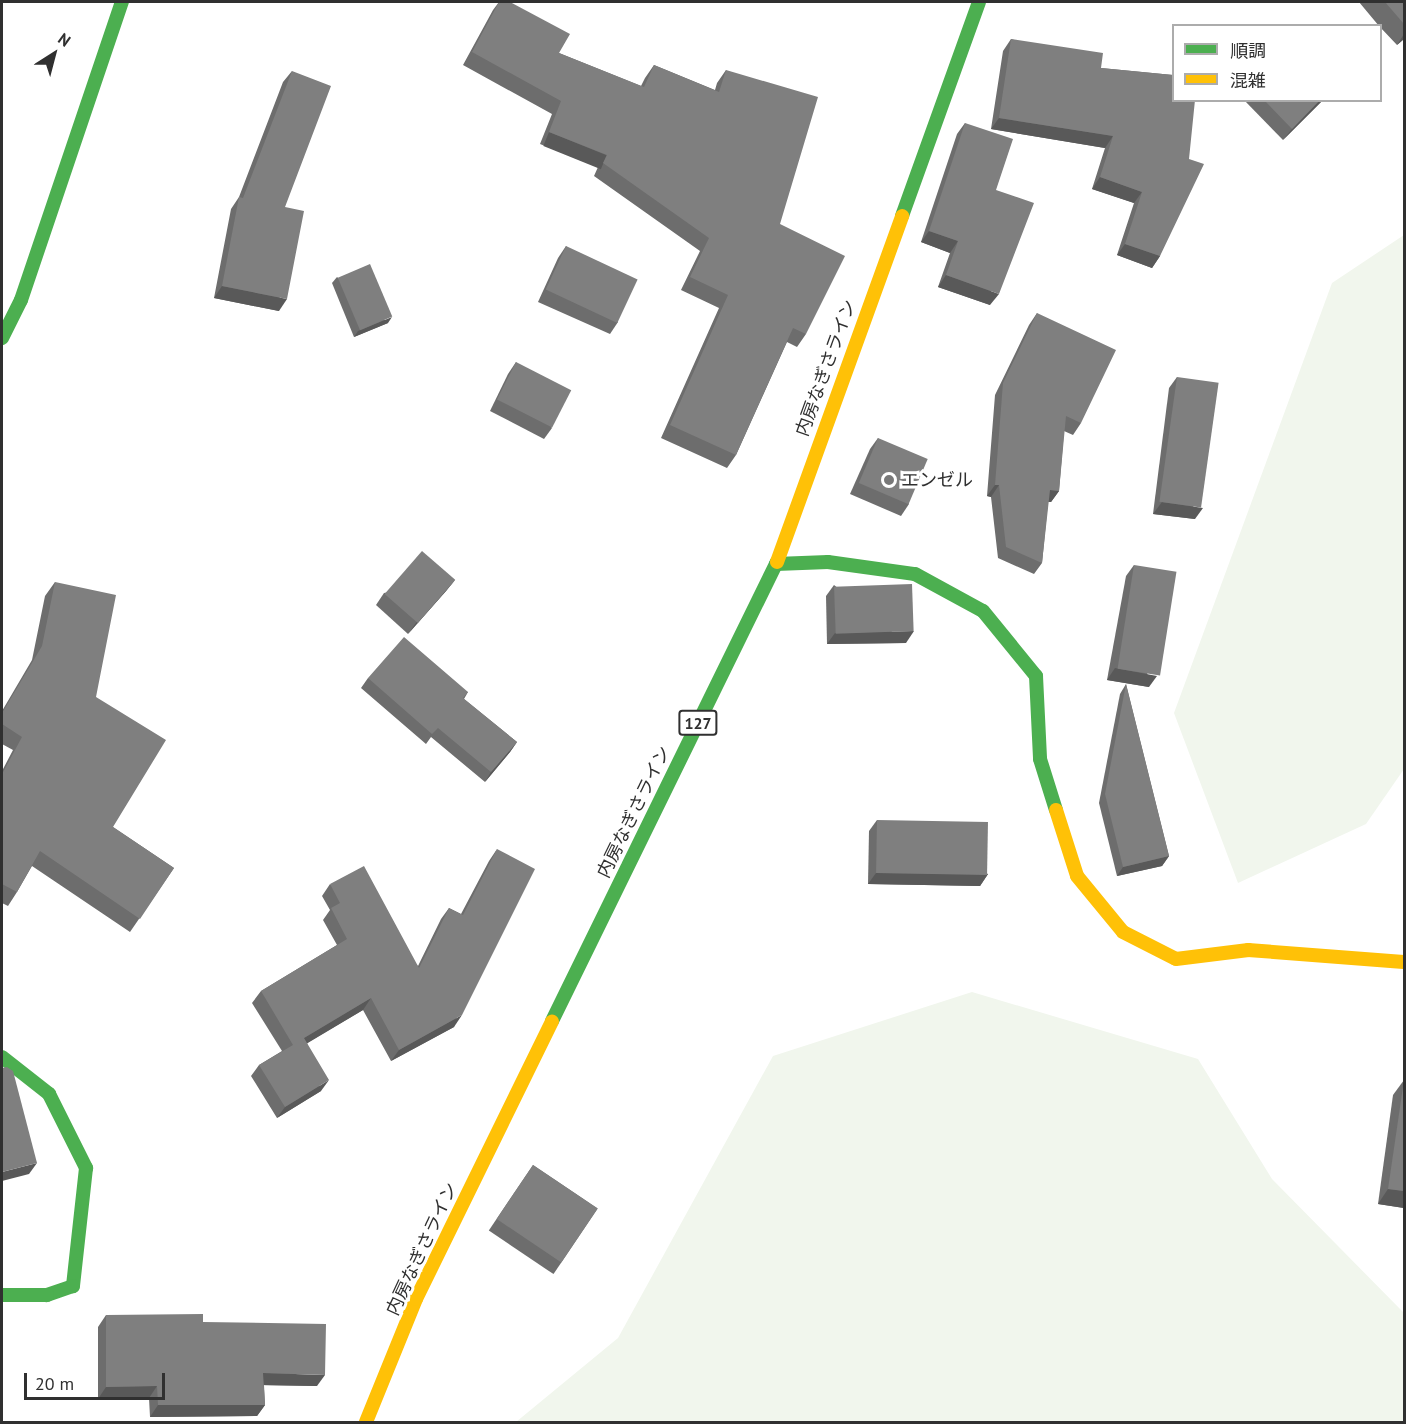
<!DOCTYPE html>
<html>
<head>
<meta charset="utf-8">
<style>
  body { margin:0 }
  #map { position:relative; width:1406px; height:1424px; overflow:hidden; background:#fff; font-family:"PT Sans","Noto Sans JP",sans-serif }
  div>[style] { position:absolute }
  .green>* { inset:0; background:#f1f6ed }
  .fast>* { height:14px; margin:-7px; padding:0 7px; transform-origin:7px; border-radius:7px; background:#4caf50 }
  .slow>* { height:14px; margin:-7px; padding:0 7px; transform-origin:7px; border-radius:7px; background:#ffc107 }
  .wall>* { inset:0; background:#6d6d6d; transform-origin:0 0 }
  .shaded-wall>* { inset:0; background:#595959; transform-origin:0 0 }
  .building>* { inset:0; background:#7f7f7f; transform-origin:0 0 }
  .dots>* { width:16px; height:16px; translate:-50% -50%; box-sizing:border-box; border:3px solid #fff; border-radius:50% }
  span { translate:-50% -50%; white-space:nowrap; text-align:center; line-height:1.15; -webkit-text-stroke:6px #fff; paint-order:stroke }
  .shield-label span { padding:2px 4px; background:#fff; border:2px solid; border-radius:4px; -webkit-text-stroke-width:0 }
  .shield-label { font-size:16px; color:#303030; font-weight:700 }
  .street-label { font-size:18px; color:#303030 }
  .poi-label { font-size:18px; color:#303030 }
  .left { translate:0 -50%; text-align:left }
  .frame { position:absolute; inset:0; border:3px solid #303030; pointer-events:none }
  .legend { position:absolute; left:1172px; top:24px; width:210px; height:78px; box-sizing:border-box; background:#fff; border:2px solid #acacac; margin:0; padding:8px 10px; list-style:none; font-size:18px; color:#303030 }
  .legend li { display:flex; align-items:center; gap:12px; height:30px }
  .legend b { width:30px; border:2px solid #acacac }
  .north { position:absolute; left:24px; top:24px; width:60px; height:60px; -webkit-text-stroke:4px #fff; paint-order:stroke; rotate:36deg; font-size:16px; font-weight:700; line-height:24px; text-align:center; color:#303030 }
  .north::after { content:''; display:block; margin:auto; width:21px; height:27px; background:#303030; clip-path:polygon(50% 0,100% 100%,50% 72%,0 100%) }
  .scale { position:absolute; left:24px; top:1373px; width:141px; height:27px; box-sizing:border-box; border:3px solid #303030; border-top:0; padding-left:8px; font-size:18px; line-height:21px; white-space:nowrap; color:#303030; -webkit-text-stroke:4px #fff; paint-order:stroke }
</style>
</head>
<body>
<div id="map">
  <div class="green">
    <i style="clip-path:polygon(1404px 235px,1404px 769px,1366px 824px,1238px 883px,1174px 713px,1332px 283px)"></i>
    <i style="clip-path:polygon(972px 992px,1198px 1059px,1272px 1179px,1404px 1313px,1404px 1422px,516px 1422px,618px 1338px,773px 1056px)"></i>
  </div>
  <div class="fast">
    <i style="left:902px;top:216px;width:227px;rotate:-70.2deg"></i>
    <i style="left:2px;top:338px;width:42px;rotate:-63.4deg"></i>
    <i style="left:21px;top:300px;width:315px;rotate:-71.3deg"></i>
    <i style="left:776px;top:564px;width:52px;rotate:-2.2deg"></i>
    <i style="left:828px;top:562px;width:88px;rotate:7.9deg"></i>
    <i style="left:915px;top:574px;width:77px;rotate:28.6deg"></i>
    <i style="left:983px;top:611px;width:84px;rotate:50.8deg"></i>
    <i style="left:1036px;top:676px;width:83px;rotate:87.2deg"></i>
    <i style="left:1040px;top:759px;width:53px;rotate:72.6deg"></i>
    <i style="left:552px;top:1021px;width:511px;rotate:-63.89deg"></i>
    <i style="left:2px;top:1057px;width:60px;rotate:38.2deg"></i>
    <i style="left:49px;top:1094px;width:83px;rotate:63.4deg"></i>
    <i style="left:86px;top:1168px;width:119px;rotate:96.3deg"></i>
    <i style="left:73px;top:1286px;width:28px;rotate:161deg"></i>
    <i style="left:47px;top:1295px;width:45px;rotate:180deg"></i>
  </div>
  <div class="slow">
    <i style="left:777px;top:562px;width:368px;rotate:-70.1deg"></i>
    <i style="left:1056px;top:810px;width:69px;rotate:72.3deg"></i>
    <i style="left:1077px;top:876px;width:72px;rotate:50.6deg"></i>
    <i style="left:1123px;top:932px;width:59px;rotate:27deg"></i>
    <i style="left:1176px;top:959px;width:73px;rotate:-7.1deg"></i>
    <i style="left:1248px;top:950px;width:156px;rotate:4.4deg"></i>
    <i style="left:366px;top:1422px;width:133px;rotate:-67.9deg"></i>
    <i style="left:416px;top:1299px;width:309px;rotate:-63.9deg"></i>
  </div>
  <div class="wall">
    <i style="clip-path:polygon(499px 2px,510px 2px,559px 53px,641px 86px,645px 78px,654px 65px,715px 90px,717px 83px,726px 70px,780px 224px,806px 334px,797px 347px,787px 342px,736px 455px,727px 468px,661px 438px,719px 308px,681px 290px,700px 251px,594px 176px,598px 167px,540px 144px,552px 114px,463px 65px,493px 10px)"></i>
    <i style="clip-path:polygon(1359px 2px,1404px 2px,1404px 39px,1397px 45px,1380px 27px,1380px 26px,1379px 26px)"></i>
    <i style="clip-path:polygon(1011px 39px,1101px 68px,1173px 75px,1160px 256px,1152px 268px,1117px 255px,1134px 203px,1092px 189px,1105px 148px,991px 129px,1003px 51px)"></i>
    <i style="clip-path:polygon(292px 71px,285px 207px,279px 311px,214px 298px,231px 209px,239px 197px,283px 82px)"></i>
    <i style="clip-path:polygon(1244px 100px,1323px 100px,1283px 140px)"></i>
    <i style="clip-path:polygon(965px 123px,996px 190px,990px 305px,938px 287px,950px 253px,921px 242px,957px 134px)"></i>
    <i style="clip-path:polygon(566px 246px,618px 322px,610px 334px,538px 302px,558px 258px)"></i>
    <i style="clip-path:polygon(337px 277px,388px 323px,354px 337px,332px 283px)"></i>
    <i style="clip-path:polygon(1037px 313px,1081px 423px,1073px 435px,1064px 431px,1059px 491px,1051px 502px,1048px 502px,1042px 563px,1034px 574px,998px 558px,991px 497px,987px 496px,995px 395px,1029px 325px)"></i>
    <i style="clip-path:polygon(516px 362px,552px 428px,544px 439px,490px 411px,508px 374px)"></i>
    <i style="clip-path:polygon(1177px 377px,1195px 519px,1153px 514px,1169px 388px)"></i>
    <i style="clip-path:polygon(878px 438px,909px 504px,901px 516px,850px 494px,870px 449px)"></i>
    <i style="clip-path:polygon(1134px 565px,1149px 687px,1107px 680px,1126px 576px)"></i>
    <i style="clip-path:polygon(455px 580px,446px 591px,408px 634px,376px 605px,384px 593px)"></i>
    <i style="clip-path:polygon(55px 582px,96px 697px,113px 827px,174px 868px,130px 932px,32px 866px,17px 892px,8px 906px,2px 903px,2px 771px,13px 750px,2px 744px,2px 711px,32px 660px,45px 596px)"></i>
    <i style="clip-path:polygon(834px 585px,906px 643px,827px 644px,826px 596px)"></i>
    <i style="clip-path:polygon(368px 678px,468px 692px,464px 699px,517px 742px,510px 752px,485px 782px,431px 737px,426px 744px,361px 688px)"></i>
    <i style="clip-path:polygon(1126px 684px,1169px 856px,1162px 866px,1117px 876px,1099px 803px,1120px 694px)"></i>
    <i style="clip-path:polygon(877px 820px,988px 874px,980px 886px,868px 884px,869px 831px)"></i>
    <i style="clip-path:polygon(497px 849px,454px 1027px,391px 1061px,363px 1010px,307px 1043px,321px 1091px,277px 1118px,251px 1076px,259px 1065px,282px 1051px,252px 1003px,261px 991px,337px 945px,323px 920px,330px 910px,322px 896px,330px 884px,418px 966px,441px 919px,449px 908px,461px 914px,489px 861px)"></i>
    <i style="clip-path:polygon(1404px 1080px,1404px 1208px,1378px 1204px,1393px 1095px)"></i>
    <i style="left:533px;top:1165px;width:78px;height:79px;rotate:34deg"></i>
    <i style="clip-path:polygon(106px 1315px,203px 1322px,317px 1386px,264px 1385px,265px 1405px,257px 1416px,150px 1417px,149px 1398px,98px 1399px,98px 1327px)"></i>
  </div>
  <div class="shaded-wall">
    <i style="clip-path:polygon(1404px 34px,1404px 39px,1397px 45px)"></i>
    <i style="clip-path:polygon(1320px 100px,1323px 100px,1283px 140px,1292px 129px)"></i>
    <i style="clip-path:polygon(999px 118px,1113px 136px,1105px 148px,991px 129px)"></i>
    <i style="left:549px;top:132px;width:62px;height:15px;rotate:22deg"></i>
    <i style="clip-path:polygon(1100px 177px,1142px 192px,1134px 203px,1092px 189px)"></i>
    <i style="clip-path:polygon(929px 231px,958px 241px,950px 253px,921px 242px)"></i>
    <i style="clip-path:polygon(1125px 244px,1160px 256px,1152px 268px,1117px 255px)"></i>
    <i style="clip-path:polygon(946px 275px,999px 294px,990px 305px,938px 287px)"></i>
    <i style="clip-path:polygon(222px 286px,287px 299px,279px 311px,214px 298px)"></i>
    <i style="clip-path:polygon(392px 317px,388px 323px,354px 337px,358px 331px)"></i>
    <i style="clip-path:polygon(995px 485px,999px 485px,991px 497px,987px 496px)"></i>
    <i style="clip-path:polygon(1050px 490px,1059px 491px,1051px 502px,1042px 501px)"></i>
    <i style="clip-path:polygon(1162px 502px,1203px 508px,1195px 519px,1153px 514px)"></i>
    <i style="clip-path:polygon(455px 580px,446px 591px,408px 634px,416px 623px)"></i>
    <i style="clip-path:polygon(914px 631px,906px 643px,827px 644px,835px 633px)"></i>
    <i style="clip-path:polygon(1115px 668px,1157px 676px,1149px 687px,1107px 680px)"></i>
    <i style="clip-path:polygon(517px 742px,510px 752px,485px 782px,491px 772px)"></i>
    <i style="clip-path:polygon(1169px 856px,1162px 866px,1117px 876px,1123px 867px)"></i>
    <i style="clip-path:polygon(876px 873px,988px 874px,980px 886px,868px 884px)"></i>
    <i style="clip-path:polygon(371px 998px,363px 1010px,296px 1050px,304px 1038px)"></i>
    <i style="clip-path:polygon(462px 1015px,454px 1027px,391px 1061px,399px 1050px)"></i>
    <i style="clip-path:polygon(329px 1080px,321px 1091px,277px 1118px,285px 1107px)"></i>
    <i style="clip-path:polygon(37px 1163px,29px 1174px,2px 1181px,2px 1172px)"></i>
    <i style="clip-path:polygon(1388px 1189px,1404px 1191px,1404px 1208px,1378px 1204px)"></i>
    <i style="clip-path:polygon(263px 1373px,325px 1375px,317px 1386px,255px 1385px)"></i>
    <i style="clip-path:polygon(157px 1386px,149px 1398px,98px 1399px,106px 1387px)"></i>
    <i style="clip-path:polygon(158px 1405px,265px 1405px,257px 1416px,150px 1417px)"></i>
  </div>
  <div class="building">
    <i style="clip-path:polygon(499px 2px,510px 2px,570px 34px,559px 53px,644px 87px,654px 65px,719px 92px,726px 70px,818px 97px,780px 224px,845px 256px,806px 334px,793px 328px,736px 455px,670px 425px,728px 295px,690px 277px,709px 238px,603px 163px,607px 155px,549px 132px,561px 101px,472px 52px)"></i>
    <i style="clip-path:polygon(1385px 2px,1404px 2px,1404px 24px)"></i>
    <i style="clip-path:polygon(1011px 39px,1103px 53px,1101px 68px,1173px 75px,1173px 100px,1195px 100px,1189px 159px,1204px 164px,1160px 256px,1125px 244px,1142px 192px,1100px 177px,1113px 136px,999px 118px)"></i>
    <i style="clip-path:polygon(292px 71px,331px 86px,285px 207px,304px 211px,287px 299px,222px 286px,239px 197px,243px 198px)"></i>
    <i style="clip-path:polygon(1264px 100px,1320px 100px,1292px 129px)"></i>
    <i style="clip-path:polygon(965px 123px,1013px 139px,996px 190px,1034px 203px,999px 294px,946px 275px,958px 241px,929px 231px)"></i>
    <i style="left:566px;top:246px;width:79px;height:48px;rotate:25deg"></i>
    <i style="left:370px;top:264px;width:57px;height:35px;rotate:67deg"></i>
    <i style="clip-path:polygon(1037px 313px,1116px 350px,1081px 423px,1066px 416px,1059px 491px,1050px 490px,1042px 563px,1006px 547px,999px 485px,995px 485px,1003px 383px)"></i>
    <i style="left:516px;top:362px;width:62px;height:42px;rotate:27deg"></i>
    <i style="left:1177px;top:377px;width:42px;height:126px;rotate:8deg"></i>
    <i style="left:878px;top:438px;width:54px;height:49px;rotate:23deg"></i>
    <i style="left:422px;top:551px;width:44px;height:57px;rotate:41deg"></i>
    <i style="left:1134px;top:565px;width:43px;height:105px;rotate:9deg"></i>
    <i style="clip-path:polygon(55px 582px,116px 595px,96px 697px,166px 740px,113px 827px,174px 868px,140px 919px,40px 851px,17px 892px,2px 884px,2px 774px,22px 737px,2px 724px,2px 713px,42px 646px)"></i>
    <i style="left:912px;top:584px;width:47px;height:78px;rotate:88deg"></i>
    <i style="clip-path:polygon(404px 637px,468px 692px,463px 698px,517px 742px,491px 772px,438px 728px,432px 734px,368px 678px)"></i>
    <i style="clip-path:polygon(1126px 684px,1169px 856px,1123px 867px,1105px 794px)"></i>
    <i style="left:877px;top:820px;width:111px;height:53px;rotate:1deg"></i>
    <i style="clip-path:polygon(497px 849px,535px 869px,462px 1015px,399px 1050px,371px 998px,304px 1038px,329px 1080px,285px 1107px,259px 1065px,293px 1045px,261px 991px,347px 939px,331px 908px,340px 903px,330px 884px,364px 866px,419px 968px,449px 908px,463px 915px)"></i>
    <i style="clip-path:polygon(7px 1067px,13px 1071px,37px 1163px,2px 1172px,2px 1068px)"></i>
    <i style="clip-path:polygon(1404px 1080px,1404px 1191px,1388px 1189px)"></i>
    <i style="left:533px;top:1165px;width:78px;height:65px;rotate:34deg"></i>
    <i style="clip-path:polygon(203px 1314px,203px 1322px,326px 1324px,325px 1375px,263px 1373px,265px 1405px,158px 1405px,157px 1386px,106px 1387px,106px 1315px)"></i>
  </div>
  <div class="dots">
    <i style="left:889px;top:480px;background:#787878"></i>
  </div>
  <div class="shield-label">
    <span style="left:698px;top:723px">127</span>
  </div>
  <div class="street-label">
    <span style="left:826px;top:368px;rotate:-70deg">内房なぎさライン</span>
    <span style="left:634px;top:812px;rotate:-64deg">内房なぎさライン</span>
    <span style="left:422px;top:1249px;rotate:-65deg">内房なぎさライン</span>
  </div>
  <div class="poi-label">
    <span class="left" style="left:901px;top:480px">エンゼル</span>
  </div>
  <div class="frame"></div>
  <ul class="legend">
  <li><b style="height:8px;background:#4caf50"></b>順調</li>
  <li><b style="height:8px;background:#ffc107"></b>混雑</li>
  </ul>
  <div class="north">N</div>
  <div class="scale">20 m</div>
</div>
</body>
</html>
